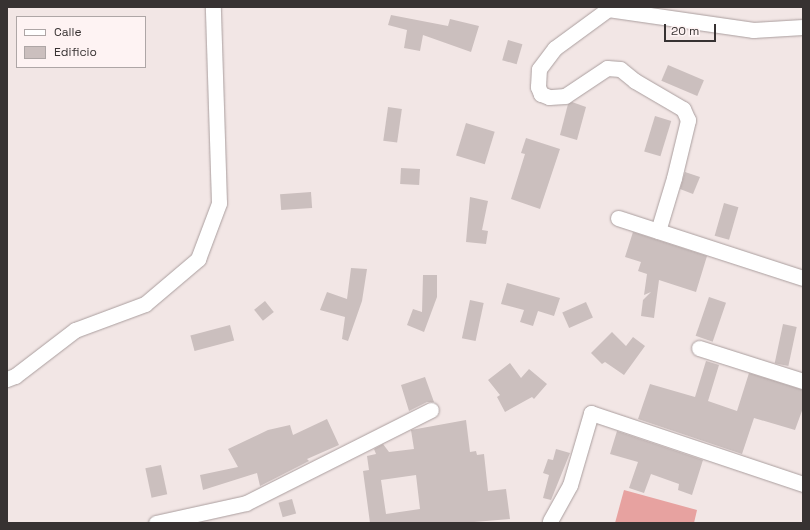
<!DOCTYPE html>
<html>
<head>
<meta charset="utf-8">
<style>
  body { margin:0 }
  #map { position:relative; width:810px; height:530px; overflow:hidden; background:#f2e6e5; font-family:"Space Grotesk",sans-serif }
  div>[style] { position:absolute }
  .green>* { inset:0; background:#e7a2a0 }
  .building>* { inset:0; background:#cbbfbe; transform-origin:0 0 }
  .roads { filter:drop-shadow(0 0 1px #aa9e9e) drop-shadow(0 0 1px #aa9e9e) }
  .minor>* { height:15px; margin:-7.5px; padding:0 7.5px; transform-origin:7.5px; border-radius:7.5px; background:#fff }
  span { translate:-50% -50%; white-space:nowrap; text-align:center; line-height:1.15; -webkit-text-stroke:3px #fef3f3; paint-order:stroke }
  .frame { position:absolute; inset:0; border:8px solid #373232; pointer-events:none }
  .legend { position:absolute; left:16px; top:16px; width:130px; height:52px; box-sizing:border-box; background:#fef3f3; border:1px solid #aea6a6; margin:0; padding:5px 7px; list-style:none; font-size:12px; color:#373232 }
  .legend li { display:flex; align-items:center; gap:8px; height:20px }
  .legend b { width:20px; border:1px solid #aea6a6 }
  .scale { position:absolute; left:664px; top:24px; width:52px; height:18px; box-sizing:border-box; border:2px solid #373232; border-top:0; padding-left:5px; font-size:12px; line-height:14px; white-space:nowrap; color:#373232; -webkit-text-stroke:3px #fef3f3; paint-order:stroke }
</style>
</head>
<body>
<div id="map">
  <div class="green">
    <i style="clip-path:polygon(624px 490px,697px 510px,694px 523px,615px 523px)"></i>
  </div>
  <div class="building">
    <i style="clip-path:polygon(391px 15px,448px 26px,450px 19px,479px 26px,471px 52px,423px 35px,420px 51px,404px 48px,407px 30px,388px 25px)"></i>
    <i style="left:508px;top:40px;width:15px;height:21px;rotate:16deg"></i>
    <i style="left:668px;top:65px;width:39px;height:17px;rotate:23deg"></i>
    <i style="clip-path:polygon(572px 102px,586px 107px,577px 140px,560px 135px,568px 104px)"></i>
    <i style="left:388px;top:107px;width:14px;height:34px;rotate:8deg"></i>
    <i style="left:655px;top:116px;width:17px;height:37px;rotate:17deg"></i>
    <i style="left:466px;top:123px;width:30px;height:34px;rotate:17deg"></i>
    <i style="clip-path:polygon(526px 138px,560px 149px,540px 209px,511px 199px,525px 154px,521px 153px)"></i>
    <i style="left:401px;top:168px;width:19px;height:16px;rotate:3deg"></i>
    <i style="clip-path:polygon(685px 172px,700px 177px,693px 194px,680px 189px)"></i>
    <i style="left:311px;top:192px;width:16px;height:31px;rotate:86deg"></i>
    <i style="clip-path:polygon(470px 197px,488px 201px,482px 230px,488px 231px,486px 244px,466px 242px)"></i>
    <i style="left:724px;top:203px;width:15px;height:34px;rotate:16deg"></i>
    <i style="clip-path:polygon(633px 232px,707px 256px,696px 292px,659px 280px,654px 318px,641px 316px,643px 300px,651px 292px,644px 295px,647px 274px,638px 271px,641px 262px,625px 257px)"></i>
    <i style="clip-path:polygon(351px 268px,367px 269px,362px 301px,348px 341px,342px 339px,345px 317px,320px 310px,327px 292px,347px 299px)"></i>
    <i style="clip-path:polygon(423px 275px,437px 275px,437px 297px,424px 332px,407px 325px,413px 309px,422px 312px)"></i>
    <i style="clip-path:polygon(507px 283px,560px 298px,554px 316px,538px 311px,533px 326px,520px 322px,524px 310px,501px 304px)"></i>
    <i style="left:709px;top:297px;width:18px;height:41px;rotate:19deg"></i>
    <i style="left:470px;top:300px;width:14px;height:39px;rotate:12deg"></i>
    <i style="left:265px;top:301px;width:14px;height:14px;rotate:51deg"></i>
    <i style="left:586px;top:302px;width:17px;height:26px;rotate:66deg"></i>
    <i style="left:783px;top:324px;width:14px;height:40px;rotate:12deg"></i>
    <i style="left:230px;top:325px;width:16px;height:41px;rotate:75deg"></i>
    <i style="clip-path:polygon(612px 332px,626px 346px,633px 337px,645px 346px,624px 375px,605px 362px,602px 364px,591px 353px)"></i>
    <i style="clip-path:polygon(706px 361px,719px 365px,708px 401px,737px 411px,749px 373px,803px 390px,803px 408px,795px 430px,754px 418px,742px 454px,638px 419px,650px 384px,695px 397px)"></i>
    <i style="clip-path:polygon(510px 363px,521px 378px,529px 369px,547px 384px,534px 399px,532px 397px,505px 412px,497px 397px,500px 395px,488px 380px)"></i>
    <i style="clip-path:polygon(425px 377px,434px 402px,427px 402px,409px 411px,401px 385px)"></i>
    <i style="clip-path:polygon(327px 419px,339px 445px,307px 459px,309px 461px,260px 486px,257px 473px,203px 490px,200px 475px,238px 467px,228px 449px,268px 430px,290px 425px,293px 435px)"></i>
    <i style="clip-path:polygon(evenodd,466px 420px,470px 452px,476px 451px,477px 455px,484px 454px,488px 491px,506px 489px,510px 519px,462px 523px,370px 523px,363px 471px,369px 470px,367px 456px,376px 454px,374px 449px,383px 444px,389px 452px,414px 449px,411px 430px,466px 420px,416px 475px,420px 509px,386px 514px,381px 480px,416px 475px)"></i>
    <i style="clip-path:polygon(617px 431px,703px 460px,692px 495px,678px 490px,679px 484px,651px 474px,644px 493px,629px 488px,638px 462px,610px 454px)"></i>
    <i style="clip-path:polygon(556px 449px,570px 453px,551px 500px,543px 498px,549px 475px,543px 473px,548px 459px,553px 460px)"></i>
    <i style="left:161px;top:465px;width:30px;height:16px;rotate:78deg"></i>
    <i style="left:292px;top:499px;width:15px;height:14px;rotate:74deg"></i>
  </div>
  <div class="roads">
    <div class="minor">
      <i style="left:618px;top:218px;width:194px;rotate:18deg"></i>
      <i style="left:658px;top:231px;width:55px;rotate:-73.2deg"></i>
      <i style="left:674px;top:178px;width:60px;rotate:-76.4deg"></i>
      <i style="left:688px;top:120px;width:12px;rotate:-114deg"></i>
      <i style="left:683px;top:109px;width:56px;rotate:-149.7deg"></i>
      <i style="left:635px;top:81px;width:19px;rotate:-141deg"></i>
      <i style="left:620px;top:69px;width:13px;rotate:-176deg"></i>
      <i style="left:607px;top:68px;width:50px;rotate:146.3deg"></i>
      <i style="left:565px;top:96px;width:16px;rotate:176deg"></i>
      <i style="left:549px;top:97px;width:9px;rotate:-159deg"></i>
      <i style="left:541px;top:94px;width:8px;rotate:-113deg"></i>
      <i style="left:538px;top:87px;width:18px;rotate:-87deg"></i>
      <i style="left:539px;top:69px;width:26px;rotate:-53deg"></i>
      <i style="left:555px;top:48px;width:66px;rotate:-36.3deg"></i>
      <i style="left:608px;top:9px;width:147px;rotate:8.2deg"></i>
      <i style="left:753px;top:30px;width:50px;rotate:-3.4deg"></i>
      <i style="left:699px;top:348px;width:109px;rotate:17.6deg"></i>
      <i style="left:7px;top:379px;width:9px;rotate:-21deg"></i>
      <i style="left:15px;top:376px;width:76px;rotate:-37.5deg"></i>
      <i style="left:75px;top:330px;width:75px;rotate:-20.4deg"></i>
      <i style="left:145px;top:304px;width:70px;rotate:-40.3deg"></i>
      <i style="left:198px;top:259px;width:60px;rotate:-69.4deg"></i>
      <i style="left:219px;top:203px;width:196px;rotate:-91.8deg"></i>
      <i style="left:550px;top:521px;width:41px;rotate:-60.9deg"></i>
      <i style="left:570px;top:485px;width:75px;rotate:-73.7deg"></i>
      <i style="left:591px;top:413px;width:224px;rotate:18.5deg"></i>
      <i style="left:156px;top:523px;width:92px;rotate:-12.5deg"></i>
      <i style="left:246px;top:503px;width:207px;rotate:-26.7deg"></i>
    </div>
  </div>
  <div class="frame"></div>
  <ul class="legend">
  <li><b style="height:5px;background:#fff"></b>Calle</li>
  <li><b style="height:11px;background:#cbbfbe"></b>Edificio</li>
  </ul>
  <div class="scale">20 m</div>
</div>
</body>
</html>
